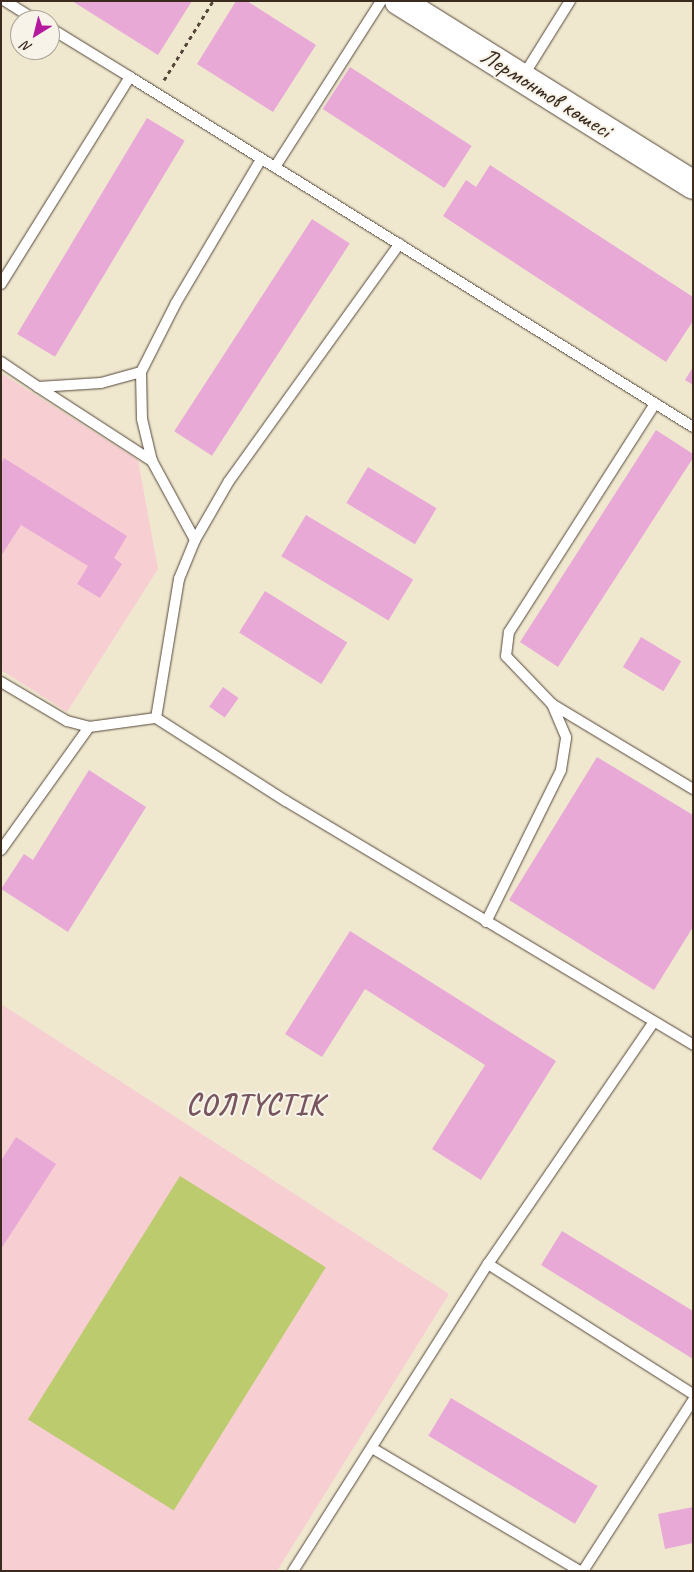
<!DOCTYPE html>
<html>
<head>
<meta charset="utf-8">
<style>
  body { margin:0 }
  #map { position:relative; width:694px; height:1572px; overflow:hidden; background:#efe8cf; font-family:Caveat,sans-serif }
  div>[style] { position:absolute }
  .built>* { inset:0; background:#f7cfd3 }
  .green>* { inset:0; background:#bccb6e; transform-origin:0 0 }
  .building>* { inset:0; background:#e8a9d7; transform-origin:0 0 }
  .path>* { height:3px; margin-top:-1.5px; transform-origin:0; background:repeating-linear-gradient(90deg,#564639 0 4px,transparent 0 8px) }
  .roads { filter:drop-shadow(0 0 1px #564639) drop-shadow(0 0 1px #564639) }
  .service>* { height:10px; margin:-5px; padding:0 5px; transform-origin:5px; border-radius:5px; background:#fff }
  .secondary>* { height:28px; margin:-14px; padding:0 14px; transform-origin:14px; border-radius:14px; background:#fff }
  span { translate:-50% -50%; white-space:nowrap; text-align:center; line-height:1.15; -webkit-text-stroke:4px #f7f3e8; paint-order:stroke }
  .street-label { font-size:24px; color:#3b2a1e }
  .district-label { font-size:29px; color:#78565f; font-weight:700; letter-spacing:1px }
  .frame { position:absolute; inset:0; border:2px solid #3b2a1e; pointer-events:none }
  .north { position:absolute; left:10px; top:10px; width:50px; height:50px; box-sizing:border-box; background:#f7f3e8; border:1px solid #aca397; border-radius:50%; rotate:216deg; font-size:14px; font-weight:700; line-height:20px; text-align:center; color:#3b2a1e }
  .north::after { content:''; display:block; margin:auto; width:18px; height:22px; background:#b5179e; clip-path:polygon(50% 0,100% 100%,50% 72%,0 100%) }
</style>
</head>
<body>
<div id="map">
  <div class="built">
    <i style="clip-path:polygon(1px 373px,138px 460px,158px 569px,67px 712px,1px 670px)"></i>
    <i style="clip-path:polygon(1px 1004px,449px 1294px,277px 1571px,1px 1571px)"></i>
  </div>
  <div class="green">
    <i style="left:180px;top:1176px;width:172px;height:287px;rotate:32deg"></i>
  </div>
  <div class="building">
    <i style="clip-path:polygon(72px 1px,192px 1px,158px 55px)"></i>
    <i style="clip-path:polygon(236px 1px,247px 1px,316px 45px,273px 112px,197px 64px)"></i>
    <i style="left:350px;top:67px;width:145px;height:50px;rotate:33deg"></i>
    <i style="left:147px;top:118px;width:44px;height:252px;rotate:31deg"></i>
    <i style="clip-path:polygon(490px 165px,693px 297px,693px 321px,666px 362px,443px 216px,466px 180px,476px 187px)"></i>
    <i style="left:312px;top:219px;width:45px;height:253px;rotate:33deg"></i>
    <i style="clip-path:polygon(693px 367px,693px 385px,685px 380px)"></i>
    <i style="clip-path:polygon(656px 430px,693px 454px,693px 458px,558px 667px,520px 642px)"></i>
    <i style="clip-path:polygon(4px 458px,127px 536px,114px 558px,122px 564px,100px 598px,77px 584px,88px 566px,21px 525px,1px 556px,1px 464px)"></i>
    <i style="left:368px;top:467px;width:80px;height:42px;rotate:31deg"></i>
    <i style="left:306px;top:515px;width:125px;height:48px;rotate:31deg"></i>
    <i style="left:265px;top:591px;width:97px;height:49px;rotate:32deg"></i>
    <i style="left:641px;top:637px;width:47px;height:35px;rotate:31deg"></i>
    <i style="left:223px;top:687px;width:19px;height:24px;rotate:35deg"></i>
    <i style="clip-path:polygon(597px 757px,693px 815px,693px 927px,654px 990px,509px 900px)"></i>
    <i style="clip-path:polygon(89px 770px,146px 807px,68px 932px,1px 889px,24px 854px,33px 860px)"></i>
    <i style="clip-path:polygon(350px 931px,556px 1061px,481px 1180px,432px 1149px,485px 1065px,365px 989px,322px 1057px,285px 1034px)"></i>
    <i style="clip-path:polygon(16px 1137px,56px 1164px,1px 1249px,1px 1161px)"></i>
    <i style="clip-path:polygon(562px 1231px,693px 1311px,693px 1359px,541px 1265px)"></i>
    <i style="left:451px;top:1398px;width:171px;height:44px;rotate:31deg"></i>
    <i style="clip-path:polygon(693px 1507px,693px 1543px,665px 1549px,658px 1514px)"></i>
  </div>
  <div class="path">
    <i style="left:164px;top:80px;width:93px;rotate:-58.2deg"></i>
  </div>
  <div class="roads">
    <div class="service">
      <i style="left:5px;top:1px;width:36px;rotate:32deg"></i>
      <i style="left:130px;top:77px;width:663px;rotate:31.87deg"></i>
      <i style="left:522px;top:78px;width:91px;rotate:-58.1deg"></i>
      <i style="left:275px;top:167px;width:197px;rotate:-57.4deg"></i>
      <i style="left:1px;top:284px;width:244px;rotate:-58.1deg"></i>
      <i style="left:130px;top:77px;width:94px;rotate:-148.5deg"></i>
      <i style="left:1px;top:362px;width:45px;rotate:34deg"></i>
      <i style="left:38px;top:387px;width:63px;rotate:-3.6deg"></i>
      <i style="left:101px;top:383px;width:41px;rotate:-15.4deg"></i>
      <i style="left:141px;top:372px;width:47px;rotate:88.8deg"></i>
      <i style="left:142px;top:419px;width:43px;rotate:76.6deg"></i>
      <i style="left:152px;top:461px;width:90px;rotate:61.4deg"></i>
      <i style="left:141px;top:372px;width:77px;rotate:-63.1deg"></i>
      <i style="left:176px;top:303px;width:167px;rotate:-59.4deg"></i>
      <i style="left:38px;top:387px;width:136px;rotate:33deg"></i>
      <i style="left:1px;top:682px;width:77px;rotate:30.6deg"></i>
      <i style="left:67px;top:721px;width:23px;rotate:15deg"></i>
      <i style="left:89px;top:727px;width:68px;rotate:-7.7deg"></i>
      <i style="left:156px;top:718px;width:154px;rotate:32.6deg"></i>
      <i style="left:286px;top:801px;width:475px;rotate:30.9deg"></i>
      <i style="left:552px;top:704px;width:165px;rotate:31.1deg"></i>
      <i style="left:156px;top:718px;width:141px;rotate:-80.6deg"></i>
      <i style="left:179px;top:579px;width:42px;rotate:-67.7deg"></i>
      <i style="left:195px;top:540px;width:68px;rotate:-60deg"></i>
      <i style="left:229px;top:481px;width:292px;rotate:-54.3deg"></i>
      <i style="left:1px;top:850px;width:151px;rotate:-54.4deg"></i>
      <i style="left:486px;top:922px;width:169px;rotate:-63.7deg"></i>
      <i style="left:561px;top:770px;width:33px;rotate:-81deg"></i>
      <i style="left:566px;top:737px;width:36px;rotate:-113deg"></i>
      <i style="left:552px;top:704px;width:66px;rotate:-133.8deg"></i>
      <i style="left:506px;top:656px;width:24px;rotate:-83deg"></i>
      <i style="left:509px;top:632px;width:271px;rotate:-57.4deg"></i>
      <i style="left:488px;top:1264px;width:243px;rotate:32.4deg"></i>
      <i style="left:372px;top:1448px;width:242px;rotate:30.6deg"></i>
      <i style="left:293px;top:1571px;width:364px;rotate:-57.6deg"></i>
      <i style="left:488px;top:1264px;width:293px;rotate:-55.6deg"></i>
      <i style="left:583px;top:1571px;width:203px;rotate:-57.2deg"></i>
    </div>
    <div class="secondary">
      <i style="left:399px;top:1px;width:347px;rotate:32deg"></i>
    </div>
  </div>
  <div class="street-label">
    <span style="left:546px;top:93px;rotate:32deg">Лермонтов көшесі</span>
  </div>
  <div class="district-label">
    <span style="left:255px;top:1105px">СОЛТҮСТІК</span>
  </div>
  <div class="frame"></div>
  <div class="north">N</div>
</div>
</body>
</html>
